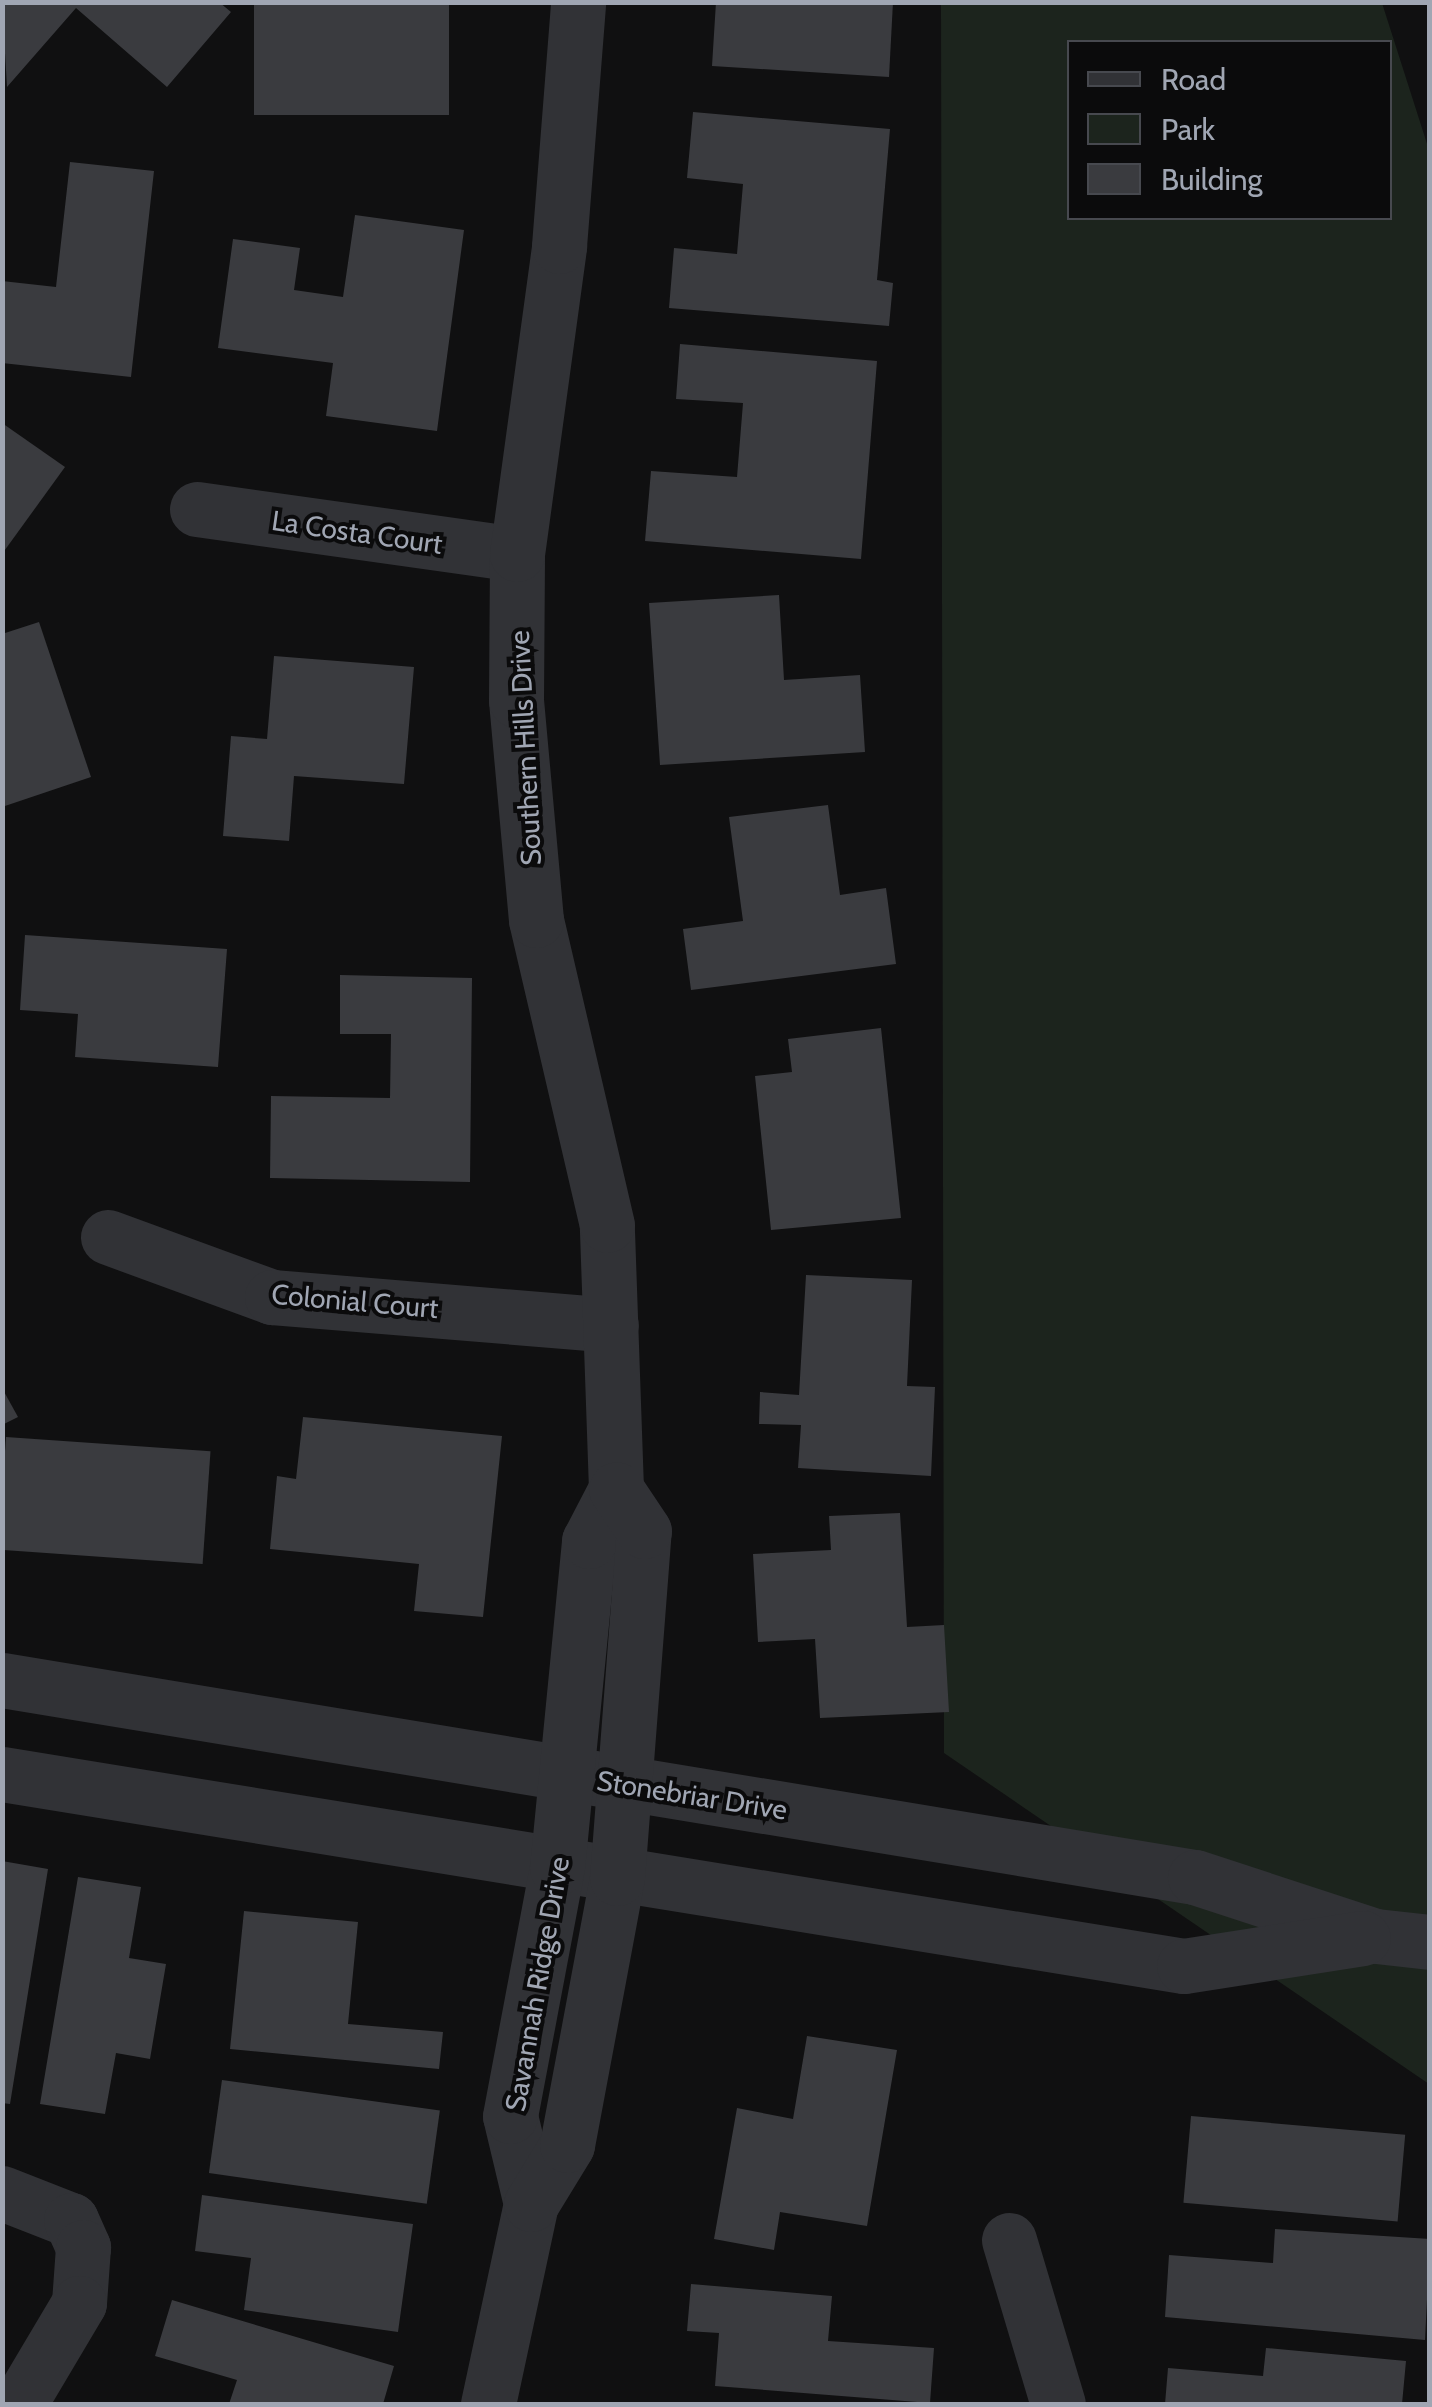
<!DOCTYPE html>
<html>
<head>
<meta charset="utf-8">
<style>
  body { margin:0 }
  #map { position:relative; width:1432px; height:2407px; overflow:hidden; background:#101011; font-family:Cabin,sans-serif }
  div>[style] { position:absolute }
  .green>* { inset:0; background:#1c241d }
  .building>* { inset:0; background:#3a3b3f; transform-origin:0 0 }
  .street>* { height:55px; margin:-27.5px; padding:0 27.5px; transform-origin:27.5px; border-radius:27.5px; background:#313236 }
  span { translate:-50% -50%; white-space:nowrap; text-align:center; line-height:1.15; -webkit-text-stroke:8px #0b0b0c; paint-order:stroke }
  .street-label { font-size:28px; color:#a0a6b3 }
  .frame { position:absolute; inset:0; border:5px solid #a0a6b3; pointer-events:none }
  .legend { position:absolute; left:1067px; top:40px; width:325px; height:180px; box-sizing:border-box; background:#0b0b0c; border:2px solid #47494f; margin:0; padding:12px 18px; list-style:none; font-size:30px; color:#a0a6b3 }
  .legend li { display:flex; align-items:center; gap:20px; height:50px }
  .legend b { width:50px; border:2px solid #47494f }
</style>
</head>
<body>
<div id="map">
  <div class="green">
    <i style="clip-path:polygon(evenodd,941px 3px,1382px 3px,1429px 150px,1429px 2084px,944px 1753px,941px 3px,1070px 42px,1390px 42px,1390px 218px,1070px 218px,1070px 42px)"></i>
  </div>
  <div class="building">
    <i style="clip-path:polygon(2px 2px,219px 2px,231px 12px,167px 87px,76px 8px,7px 87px)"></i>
    <i style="left:254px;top:2px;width:195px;height:113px"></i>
    <i style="clip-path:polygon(716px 2px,893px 2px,889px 77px,712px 66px)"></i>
    <i style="clip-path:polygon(693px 112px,890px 129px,877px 280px,893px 283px,889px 326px,669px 308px,674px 248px,737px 254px,743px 184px,687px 178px)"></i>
    <i style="clip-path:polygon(70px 162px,154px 171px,131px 377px,2px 363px,2px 281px,56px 287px)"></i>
    <i style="clip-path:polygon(355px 215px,464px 230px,437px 431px,326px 416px,333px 363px,218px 348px,233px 239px,300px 248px,294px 290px,343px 297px)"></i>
    <i style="clip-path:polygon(680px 344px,877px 361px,861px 559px,645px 541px,651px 471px,737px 477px,743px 403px,676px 399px)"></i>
    <i style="clip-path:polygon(2px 423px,65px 467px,2px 554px)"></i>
    <i style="clip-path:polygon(779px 595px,784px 680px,860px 675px,865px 752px,660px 765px,649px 603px)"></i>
    <i style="clip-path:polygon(39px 622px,91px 777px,2px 807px,2px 634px)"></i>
    <i style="clip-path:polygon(274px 656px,414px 667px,404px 784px,294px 776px,289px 841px,223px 836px,231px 736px,267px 739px)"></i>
    <i style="clip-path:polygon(828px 805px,840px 895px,886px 888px,896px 964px,691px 990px,683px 929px,743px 921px,729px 817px)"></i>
    <i style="clip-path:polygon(25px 935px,227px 949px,218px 1067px,75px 1057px,78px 1014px,20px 1010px)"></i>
    <i style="clip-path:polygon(340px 975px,472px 978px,470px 1182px,270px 1178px,271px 1096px,390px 1098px,391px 1034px,340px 1034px)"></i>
    <i style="clip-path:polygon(881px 1028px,901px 1218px,771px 1230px,755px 1076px,792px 1072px,788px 1039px)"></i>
    <i style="clip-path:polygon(806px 1275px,912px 1280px,907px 1386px,935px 1387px,931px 1476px,798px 1468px,801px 1425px,759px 1424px,760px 1392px,799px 1395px)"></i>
    <i style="clip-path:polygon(2px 1388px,18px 1417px,2px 1425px)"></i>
    <i style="clip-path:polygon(303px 1417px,502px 1436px,483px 1617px,414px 1611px,419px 1564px,270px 1549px,277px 1476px,296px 1479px)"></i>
    <i style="left:6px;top:1437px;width:205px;height:113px;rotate:4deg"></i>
    <i style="clip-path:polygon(900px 1513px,907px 1627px,944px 1625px,949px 1712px,820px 1718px,815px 1639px,758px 1642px,753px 1554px,831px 1550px,829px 1516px)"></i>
    <i style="clip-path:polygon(2px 1861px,48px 1869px,10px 2104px,2px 2103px)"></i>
    <i style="clip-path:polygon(78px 1877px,141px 1887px,129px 1958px,166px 1964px,150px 2059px,116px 2053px,105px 2114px,40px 2104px)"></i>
    <i style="clip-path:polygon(244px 1911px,358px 1922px,348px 2024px,443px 2032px,439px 2069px,230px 2049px)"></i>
    <i style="clip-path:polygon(807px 2036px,897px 2050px,867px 2226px,780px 2212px,774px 2250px,714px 2239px,737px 2108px,793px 2119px)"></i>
    <i style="left:222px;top:2080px;width:220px;height:94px;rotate:8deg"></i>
    <i style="left:1191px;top:2116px;width:215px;height:87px;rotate:5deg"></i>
    <i style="clip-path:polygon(202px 2195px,413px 2224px,398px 2332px,244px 2310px,251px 2258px,195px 2251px)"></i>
    <i style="clip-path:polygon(1275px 2229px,1430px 2239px,1425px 2340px,1165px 2317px,1169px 2255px,1273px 2263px)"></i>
    <i style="clip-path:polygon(691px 2284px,832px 2296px,828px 2341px,934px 2348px,930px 2403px,715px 2386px,719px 2333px,687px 2331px)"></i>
    <i style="clip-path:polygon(172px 2300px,394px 2366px,383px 2404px,229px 2404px,237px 2380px,155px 2356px)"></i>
    <i style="clip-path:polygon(1266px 2348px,1406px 2361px,1402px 2404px,1165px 2404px,1168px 2368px,1263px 2376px)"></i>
  </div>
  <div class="street">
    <i style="left:197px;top:509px;width:323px;rotate:8deg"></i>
    <i style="left:108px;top:1237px;width:175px;rotate:20.1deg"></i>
    <i style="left:272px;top:1297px;width:340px;rotate:4.7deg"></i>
    <i style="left:2px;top:1680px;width:1209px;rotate:9.38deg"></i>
    <i style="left:1195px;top:1877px;width:190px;rotate:18.1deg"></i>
    <i style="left:1376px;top:1936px;width:54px;rotate:6.3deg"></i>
    <i style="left:2px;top:1774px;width:1197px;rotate:9.23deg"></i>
    <i style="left:1184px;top:1966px;width:181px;rotate:-8.9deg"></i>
    <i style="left:2px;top:2193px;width:74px;rotate:21.4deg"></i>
    <i style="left:71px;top:2220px;width:30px;rotate:66deg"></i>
    <i style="left:83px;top:2247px;width:56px;rotate:94.1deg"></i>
    <i style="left:79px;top:2303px;width:117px;rotate:120.7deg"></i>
    <i style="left:531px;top:2204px;width:90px;rotate:-103.4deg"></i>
    <i style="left:510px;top:2116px;width:252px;rotate:-79.3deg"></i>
    <i style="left:557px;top:1868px;width:329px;rotate:-84.4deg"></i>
    <i style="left:589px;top:1541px;width:59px;rotate:-62.6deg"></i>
    <i style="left:616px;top:1489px;width:264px;rotate:-92deg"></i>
    <i style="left:607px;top:1225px;width:313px;rotate:-103.1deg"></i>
    <i style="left:536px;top:920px;width:221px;rotate:-95.2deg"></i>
    <i style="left:516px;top:700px;width:146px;rotate:-89.6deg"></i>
    <i style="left:517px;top:554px;width:311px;rotate:-82.2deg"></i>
    <i style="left:559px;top:246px;width:245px;rotate:-85.5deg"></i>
    <i style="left:1009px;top:2240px;width:171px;rotate:73.4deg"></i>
    <i style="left:488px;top:2404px;width:205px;rotate:-77.9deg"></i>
    <i style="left:531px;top:2204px;width:69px;rotate:-58.6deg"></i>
    <i style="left:567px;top:2145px;width:272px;rotate:-79.4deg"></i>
    <i style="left:617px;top:1878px;width:348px;rotate:-85.6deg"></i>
    <i style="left:644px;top:1531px;width:50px;rotate:-123.7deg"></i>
  </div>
  <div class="street-label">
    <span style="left:357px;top:532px;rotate:8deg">La Costa Court</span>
    <span style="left:525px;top:748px;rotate:-93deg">Southern Hills Drive</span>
    <span style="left:355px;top:1301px;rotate:5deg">Colonial Court</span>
    <span style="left:692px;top:1795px;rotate:9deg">Stonebriar Drive</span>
    <span style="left:537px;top:1984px;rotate:-80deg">Savannah Ridge Drive</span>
  </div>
  <div class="frame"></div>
  <ul class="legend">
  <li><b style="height:12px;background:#313236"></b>Road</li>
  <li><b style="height:28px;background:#1c241d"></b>Park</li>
  <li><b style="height:28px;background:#3a3b3f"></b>Building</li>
  </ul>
</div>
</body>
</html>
